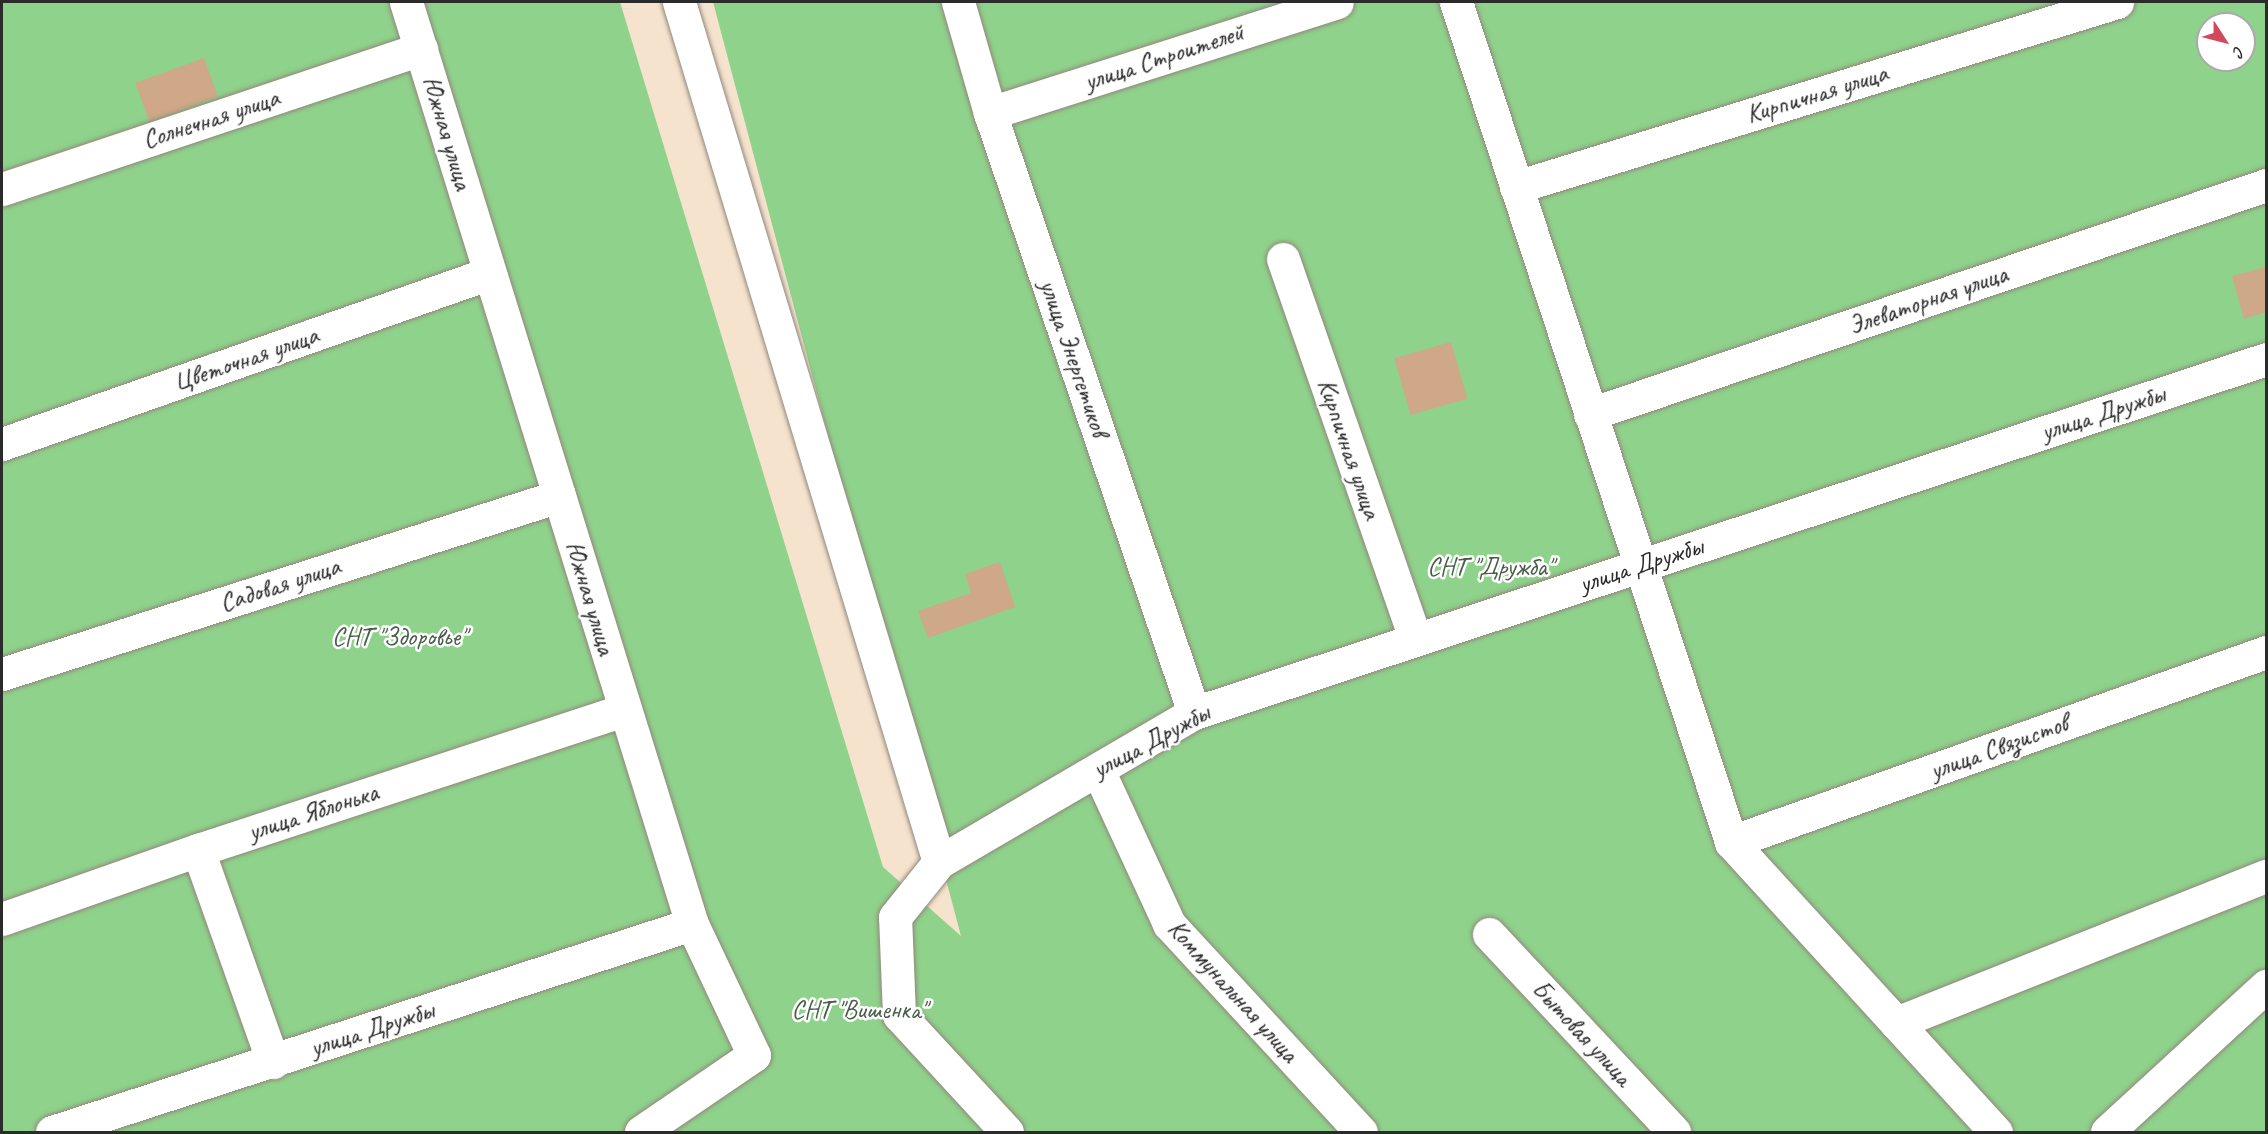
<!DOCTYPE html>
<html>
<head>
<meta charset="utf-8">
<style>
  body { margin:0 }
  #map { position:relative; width:2268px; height:1134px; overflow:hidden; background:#f6e3ce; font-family:Caveat,sans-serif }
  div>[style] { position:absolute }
  .green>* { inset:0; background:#8fd28b }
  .building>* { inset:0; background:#cea887; transform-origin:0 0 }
  .roads { filter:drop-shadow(0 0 2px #90877c) drop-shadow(0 0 2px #90877c) }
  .minor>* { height:33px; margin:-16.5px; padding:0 16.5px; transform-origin:16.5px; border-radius:16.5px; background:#fff }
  span { translate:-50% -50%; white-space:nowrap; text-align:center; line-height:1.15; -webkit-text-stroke:5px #fff; paint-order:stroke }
  .street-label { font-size:26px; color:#2b2b2b }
  .park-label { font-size:26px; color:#495d48 }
  .frame { position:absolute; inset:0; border:3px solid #2b2b2b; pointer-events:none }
  .north { position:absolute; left:2196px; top:12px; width:60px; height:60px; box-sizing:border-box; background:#fff; border:2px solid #aaa; border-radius:50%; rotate:126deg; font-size:16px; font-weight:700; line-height:24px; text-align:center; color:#2b2b2b }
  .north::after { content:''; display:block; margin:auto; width:21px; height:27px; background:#d1495b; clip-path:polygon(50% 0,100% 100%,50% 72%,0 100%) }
</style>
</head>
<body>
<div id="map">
  <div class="green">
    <i style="clip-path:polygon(evenodd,2px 2px,620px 2px,883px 867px,961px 936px,713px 2px,2266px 2px,2266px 1132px,2px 1132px,2px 2px,2208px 24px,2244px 24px,2244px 60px,2208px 60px,2208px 24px)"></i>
  </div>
  <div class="building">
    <i style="left:204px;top:58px;width:41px;height:73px;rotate:70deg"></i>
    <i style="clip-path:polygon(2266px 267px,2266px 312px,2244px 319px,2232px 276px)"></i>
    <i style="left:1451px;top:342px;width:59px;height:59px;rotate:74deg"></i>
    <i style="clip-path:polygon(1000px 562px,1015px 607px,928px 638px,918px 611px,971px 593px,965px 574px)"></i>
  </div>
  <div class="roads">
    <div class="minor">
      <i style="left:406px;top:2px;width:965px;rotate:72.77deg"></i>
      <i style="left:692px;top:924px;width:145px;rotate:64.7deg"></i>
      <i style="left:754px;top:1055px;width:137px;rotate:145.7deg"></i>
      <i style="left:679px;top:2px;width:898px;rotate:73.18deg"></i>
      <i style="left:958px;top:2px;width:116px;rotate:73.9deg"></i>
      <i style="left:990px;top:113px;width:634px;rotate:71.22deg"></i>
      <i style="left:1456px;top:2px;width:884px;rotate:71.87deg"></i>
      <i style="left:1731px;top:842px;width:393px;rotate:47.6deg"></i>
      <i style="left:990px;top:113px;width:364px;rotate:-17.7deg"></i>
      <i style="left:1516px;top:187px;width:629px;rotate:-17.11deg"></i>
      <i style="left:2px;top:189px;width:442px;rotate:-18.5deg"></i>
      <i style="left:1283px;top:259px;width:402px;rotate:70.8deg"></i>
      <i style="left:1590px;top:414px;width:714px;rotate:-18.71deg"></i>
      <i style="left:2px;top:444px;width:517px;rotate:-19.31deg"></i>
      <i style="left:2px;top:674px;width:585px;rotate:-17.72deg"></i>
      <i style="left:1098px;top:770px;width:170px;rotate:65.2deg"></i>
      <i style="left:1169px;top:924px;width:283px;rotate:47.3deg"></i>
      <i style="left:1731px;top:842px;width:568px;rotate:-19.55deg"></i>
      <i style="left:198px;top:850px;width:225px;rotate:70.5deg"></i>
      <i style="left:2px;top:919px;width:208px;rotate:-19.4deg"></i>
      <i style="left:198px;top:850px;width:449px;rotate:-18.2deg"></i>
      <i style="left:1489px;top:934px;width:271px;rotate:46.9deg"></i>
      <i style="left:1896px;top:1023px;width:398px;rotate:-21.7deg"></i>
      <i style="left:52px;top:1132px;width:673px;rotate:-18deg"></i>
      <i style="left:1007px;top:1132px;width:159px;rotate:-132.7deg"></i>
      <i style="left:899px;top:1015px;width:98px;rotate:-92.3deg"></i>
      <i style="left:895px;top:917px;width:70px;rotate:-51.3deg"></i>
      <i style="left:939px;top:862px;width:295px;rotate:-30.3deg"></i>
      <i style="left:1194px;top:713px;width:1129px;rotate:-18.27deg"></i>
      <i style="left:2107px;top:1132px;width:216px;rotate:-42.6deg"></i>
    </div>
  </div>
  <div class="street-label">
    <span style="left:1164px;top:57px;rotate:-18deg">улица Строителей</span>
    <span style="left:1817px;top:94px;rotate:-17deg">Кирпичная улица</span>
    <span style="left:211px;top:119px;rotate:-18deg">Солнечная улица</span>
    <span style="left:447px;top:133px;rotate:73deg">Южная улица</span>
    <span style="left:1928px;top:300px;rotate:-19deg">Элеваторная улица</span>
    <span style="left:1074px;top:358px;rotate:71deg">улица Энергетиков</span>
    <span style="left:246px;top:359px;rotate:-19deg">Цветочная улица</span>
    <span style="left:2103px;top:413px;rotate:-18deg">улица Дружбы</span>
    <span style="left:1349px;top:449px;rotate:71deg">Кирпичная улица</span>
    <span style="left:1641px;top:565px;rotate:-18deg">улица Дружбы</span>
    <span style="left:280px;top:585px;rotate:-18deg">Садовая улица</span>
    <span style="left:590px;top:598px;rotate:73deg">Южная улица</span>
    <span style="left:1151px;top:741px;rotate:-28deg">улица Дружбы</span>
    <span style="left:1999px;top:747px;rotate:-20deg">улица Связистов</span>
    <span style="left:313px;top:812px;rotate:-18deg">улица Яблонька</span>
    <span style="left:1233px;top:991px;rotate:48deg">Коммунальная улица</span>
    <span style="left:372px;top:1029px;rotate:-18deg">улица Дружбы</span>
    <span style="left:1582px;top:1033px;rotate:47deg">Бытовая улица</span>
  </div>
  <div class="park-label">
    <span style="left:1490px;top:567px">СНТ "Дружба"</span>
    <span style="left:399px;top:637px">СНТ "Здоровье"</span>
    <span style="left:859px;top:1010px">СНТ "Вишенка"</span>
  </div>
  <div class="frame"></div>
  <div class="north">С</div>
</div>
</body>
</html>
